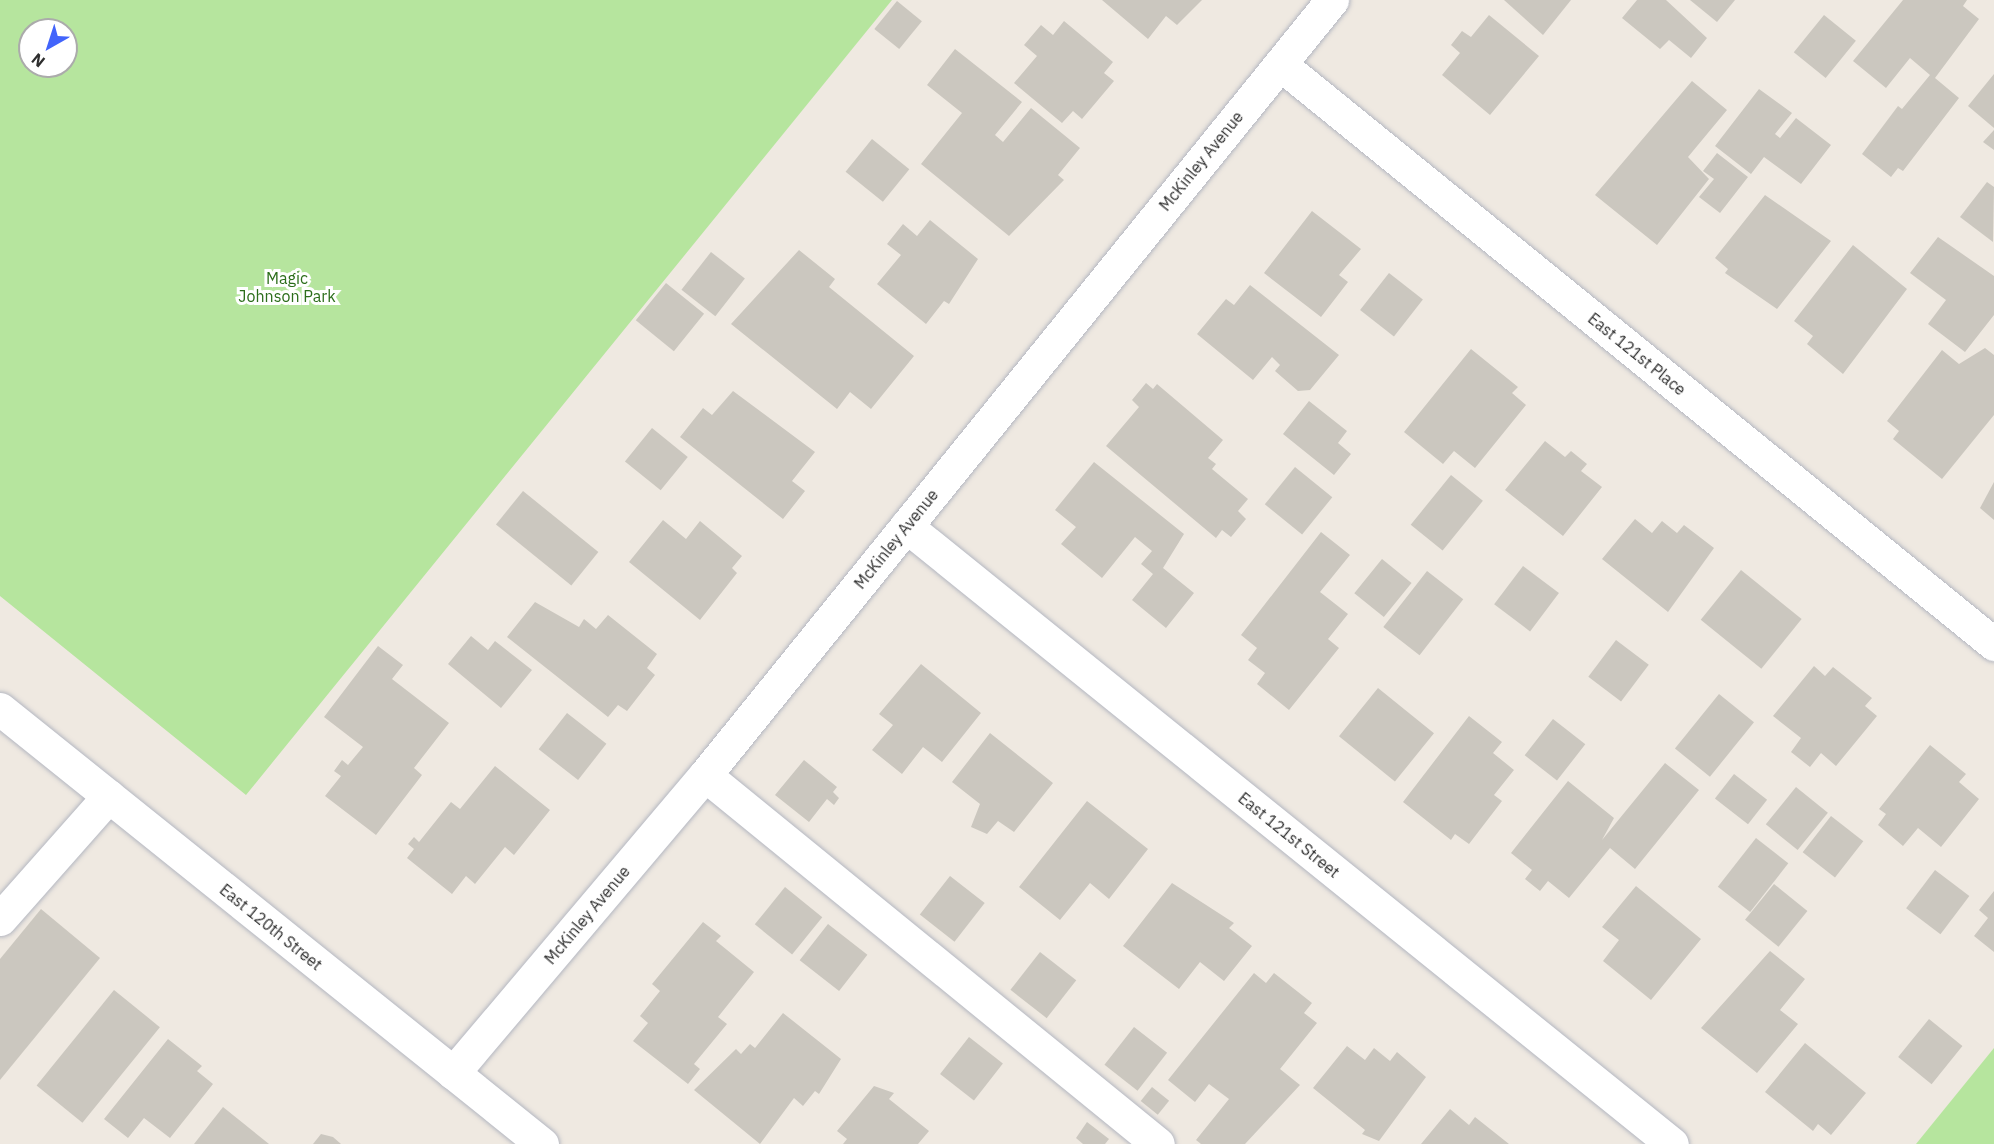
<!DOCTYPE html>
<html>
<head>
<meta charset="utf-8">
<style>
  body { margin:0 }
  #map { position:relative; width:1994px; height:1144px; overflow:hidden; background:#efe9e1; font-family:"IBM Plex Sans",sans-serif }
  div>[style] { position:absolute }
  .green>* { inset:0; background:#b6e59e }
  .building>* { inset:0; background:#cbc7bf; transform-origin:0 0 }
  .roads { filter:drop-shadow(0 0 2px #b4b7c1) drop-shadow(0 0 2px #b4b7c1) }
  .minor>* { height:33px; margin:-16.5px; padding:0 16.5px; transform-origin:16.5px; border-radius:16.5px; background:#fff }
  span { translate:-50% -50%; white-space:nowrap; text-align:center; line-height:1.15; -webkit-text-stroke:6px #fff; paint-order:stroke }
  .street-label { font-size:16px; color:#2e2e2e }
  .park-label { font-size:16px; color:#2c6e1b }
  .north { position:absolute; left:18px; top:18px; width:60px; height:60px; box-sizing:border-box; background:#fff; border:2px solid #ababab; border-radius:50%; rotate:219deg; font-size:16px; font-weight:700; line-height:24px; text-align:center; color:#2e2e2e }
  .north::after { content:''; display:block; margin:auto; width:21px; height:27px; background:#4264fb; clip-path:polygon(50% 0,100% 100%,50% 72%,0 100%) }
</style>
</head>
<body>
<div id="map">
  <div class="green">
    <i style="clip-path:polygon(evenodd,0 0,892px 0,246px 795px,0 596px,0 0,30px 30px,66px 30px,66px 66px,30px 66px,30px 30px)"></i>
    <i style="clip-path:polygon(1994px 1048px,1994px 1144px,1916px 1144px)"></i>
  </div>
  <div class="building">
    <i style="clip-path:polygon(1102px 0,1202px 0,1177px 25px,1166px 16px,1148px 39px)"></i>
    <i style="clip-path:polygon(1504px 0,1571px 0,1543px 35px)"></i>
    <i style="clip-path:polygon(1637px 0,1666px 0,1707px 38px,1691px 58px,1669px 40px,1660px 49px,1622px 18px)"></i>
    <i style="clip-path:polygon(1690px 0,1735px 0,1717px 22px)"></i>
    <i style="clip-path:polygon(1903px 0,1967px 0,1963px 6px,1979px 19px,1935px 78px,1959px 98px,1903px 171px,1898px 168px,1891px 177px,1862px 154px,1898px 106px,1902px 109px,1930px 75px,1910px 58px,1886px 88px,1853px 61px)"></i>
    <i style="left:897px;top:1px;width:32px;height:36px;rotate:39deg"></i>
    <i style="clip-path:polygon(1489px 15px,1539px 56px,1490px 115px,1442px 75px,1460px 53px,1451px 45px,1462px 31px,1471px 37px)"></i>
    <i style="left:1824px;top:15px;width:41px;height:48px;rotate:39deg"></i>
    <i style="clip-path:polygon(1064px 21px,1113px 62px,1104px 73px,1114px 81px,1082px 119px,1073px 111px,1062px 123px,1014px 83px,1037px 56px,1024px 45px,1041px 25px,1053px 35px)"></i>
    <i style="clip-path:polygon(955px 49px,1022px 102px,995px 135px,1003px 142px,1031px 108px,1080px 148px,1058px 175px,1064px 180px,1009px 236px,921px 164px,962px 113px,927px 85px)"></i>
    <i style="clip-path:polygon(1994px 74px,1994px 128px,1968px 106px)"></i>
    <i style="clip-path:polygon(1692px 81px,1727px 110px,1688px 157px,1709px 179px,1657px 245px,1595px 195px)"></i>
    <i style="clip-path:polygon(1759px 89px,1792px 113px,1775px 134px,1780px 138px,1796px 118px,1831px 145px,1801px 184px,1764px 157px,1751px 174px,1715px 146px)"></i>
    <i style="clip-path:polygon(1994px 130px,1994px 150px,1983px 142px)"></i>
    <i style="left:872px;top:139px;width:48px;height:42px;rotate:39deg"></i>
    <i style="clip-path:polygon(1717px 153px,1748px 177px,1720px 213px,1699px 197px,1714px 179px,1703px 171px)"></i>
    <i style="clip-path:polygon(1987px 182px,1994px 187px,1993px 242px,1960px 217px)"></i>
    <i style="clip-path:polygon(1765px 195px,1831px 241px,1777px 309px,1725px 273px,1728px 269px,1715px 258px)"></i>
    <i style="clip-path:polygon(1312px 211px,1361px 249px,1339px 275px,1348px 282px,1321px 317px,1264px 273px)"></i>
    <i style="clip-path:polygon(930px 220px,978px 259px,949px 304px,944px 301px,926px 324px,877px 284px,901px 255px,887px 244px,903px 224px,917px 236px)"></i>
    <i style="clip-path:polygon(1938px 237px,1994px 276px,1994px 315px,1965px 352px,1928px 324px,1946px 300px,1910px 273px)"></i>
    <i style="clip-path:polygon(1853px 245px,1907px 289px,1843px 374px,1807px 344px,1813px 336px,1794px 321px)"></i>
    <i style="clip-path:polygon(799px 250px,835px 279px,829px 287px,914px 356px,871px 409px,850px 392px,837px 409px,731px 324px)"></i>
    <i style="left:711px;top:252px;width:43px;height:48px;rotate:38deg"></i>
    <i style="left:1389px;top:273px;width:43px;height:47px;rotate:38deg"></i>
    <i style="left:666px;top:283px;width:49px;height:48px;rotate:39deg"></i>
    <i style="clip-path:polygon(1250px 285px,1339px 355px,1310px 390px,1298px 391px,1275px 371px,1280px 365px,1272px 357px,1253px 380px,1197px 334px,1226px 299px,1234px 305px)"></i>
    <i style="clip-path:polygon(1985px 348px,1994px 355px,1994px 415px,1942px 479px,1893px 439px,1899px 431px,1887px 421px,1942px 350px,1959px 364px)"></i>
    <i style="clip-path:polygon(1471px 349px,1518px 387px,1512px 393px,1526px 405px,1475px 468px,1454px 451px,1443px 464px,1404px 432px)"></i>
    <i style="clip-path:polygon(1146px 383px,1153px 389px,1157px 384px,1223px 440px,1208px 458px,1216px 464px,1212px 469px,1248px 499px,1238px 511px,1246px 519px,1231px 537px,1222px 530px,1216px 538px,1106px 446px,1139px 407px,1132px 400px)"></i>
    <i style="clip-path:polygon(733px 391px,815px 452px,792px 481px,805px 491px,783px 519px,680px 437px,703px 408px,712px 415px)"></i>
    <i style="clip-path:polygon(1309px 401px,1347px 431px,1338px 443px,1351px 454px,1334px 475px,1283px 434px)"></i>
    <i style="left:652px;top:428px;width:46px;height:43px;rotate:39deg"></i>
    <i style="clip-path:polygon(1545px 441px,1565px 457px,1571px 451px,1587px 464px,1581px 471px,1602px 487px,1563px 536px,1505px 490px)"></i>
    <i style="clip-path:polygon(1094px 462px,1184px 534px,1163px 568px,1194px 593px,1166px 628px,1132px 600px,1153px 574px,1141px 564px,1152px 551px,1135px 537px,1102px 578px,1061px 544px,1076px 527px,1055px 510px)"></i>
    <i style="left:1295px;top:467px;width:48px;height:48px;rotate:39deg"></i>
    <i style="left:1451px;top:475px;width:41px;height:64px;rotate:39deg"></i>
    <i style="clip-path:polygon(1994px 482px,1994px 520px,1980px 508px)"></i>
    <i style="left:523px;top:491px;width:97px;height:43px;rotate:39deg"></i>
    <i style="clip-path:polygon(1635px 519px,1652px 533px,1662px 521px,1677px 533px,1684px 525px,1714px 548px,1668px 612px,1602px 559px)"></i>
    <i style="clip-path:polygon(663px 520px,686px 539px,700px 521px,742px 556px,732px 568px,737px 573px,700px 620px,629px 562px)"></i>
    <i style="clip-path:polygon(1321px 532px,1350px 555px,1320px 592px,1348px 614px,1328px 639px,1339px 648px,1289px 710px,1257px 684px,1265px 673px,1248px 660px,1257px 648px,1241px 635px)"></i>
    <i style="left:1382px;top:559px;width:38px;height:44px;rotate:39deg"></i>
    <i style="left:1523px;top:566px;width:45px;height:48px;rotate:37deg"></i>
    <i style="left:1741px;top:570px;width:78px;height:64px;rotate:39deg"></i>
    <i style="left:1427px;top:571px;width:46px;height:71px;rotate:38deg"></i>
    <i style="clip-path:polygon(535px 602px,579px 627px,584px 619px,596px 629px,608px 615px,657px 654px,647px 668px,655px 675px,627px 711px,618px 705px,608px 717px,507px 637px)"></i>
    <i style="clip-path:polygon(471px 636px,488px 650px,495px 641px,532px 670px,501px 708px,448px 664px)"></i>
    <i style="left:1616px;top:640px;width:41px;height:46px;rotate:37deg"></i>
    <i style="clip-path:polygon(378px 646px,403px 665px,392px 679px,449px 723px,414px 768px,422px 775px,376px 835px,325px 796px,341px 776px,334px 771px,342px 760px,348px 765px,363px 747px,324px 717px)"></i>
    <i style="clip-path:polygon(921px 664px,981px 713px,942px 762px,923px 747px,902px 774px,872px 750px,893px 725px,879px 714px)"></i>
    <i style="clip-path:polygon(1814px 666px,1825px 676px,1833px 667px,1872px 698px,1865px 706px,1877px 716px,1836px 766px,1821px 753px,1810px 767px,1791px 752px,1801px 738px,1773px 716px)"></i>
    <i style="left:1378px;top:688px;width:72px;height:62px;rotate:39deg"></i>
    <i style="left:1719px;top:694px;width:45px;height:70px;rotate:39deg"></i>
    <i style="left:567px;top:713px;width:50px;height:46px;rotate:38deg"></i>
    <i style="clip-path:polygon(1469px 716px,1502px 742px,1493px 753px,1514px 770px,1494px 795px,1502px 801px,1469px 844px,1455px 834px,1451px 840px,1403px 802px)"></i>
    <i style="left:1553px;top:719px;width:41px;height:46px;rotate:38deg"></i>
    <i style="clip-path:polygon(990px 733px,1053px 783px,1014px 832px,998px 821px,987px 834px,971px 827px,980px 804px,952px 782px)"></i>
    <i style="clip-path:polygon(1930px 745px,1966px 774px,1959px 782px,1979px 799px,1941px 847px,1918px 828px,1903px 846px,1878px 825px,1886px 814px,1879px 809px)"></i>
    <i style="clip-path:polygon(804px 760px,837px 787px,833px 792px,839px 798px,834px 805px,827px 799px,809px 822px,775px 795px)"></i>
    <i style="clip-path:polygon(1665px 763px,1699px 790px,1635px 869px,1610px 848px,1569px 898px,1548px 881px,1540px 891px,1525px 879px,1532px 870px,1511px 853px,1568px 781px,1614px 818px,1602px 840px)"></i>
    <i style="clip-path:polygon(495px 766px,550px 810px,514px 855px,505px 847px,475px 884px,466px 876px,452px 894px,407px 858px,414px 849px,408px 844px,414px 837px,419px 842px,451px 802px,460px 809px)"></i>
    <i style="left:1734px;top:774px;width:42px;height:31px;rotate:38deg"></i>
    <i style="left:1796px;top:787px;width:41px;height:48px;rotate:39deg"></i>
    <i style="clip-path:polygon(1087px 801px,1148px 849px,1109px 899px,1090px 883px,1060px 920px,1019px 887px)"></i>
    <i style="left:1831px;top:816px;width:41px;height:46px;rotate:38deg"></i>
    <i style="left:1756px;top:838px;width:41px;height:62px;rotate:38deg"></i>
    <i style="left:1935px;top:870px;width:43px;height:48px;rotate:37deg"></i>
    <i style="left:950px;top:876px;width:44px;height:49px;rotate:38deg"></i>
    <i style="clip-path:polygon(1172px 883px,1234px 923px,1229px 928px,1252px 946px,1224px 981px,1200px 962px,1179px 989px,1123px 946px)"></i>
    <i style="left:1774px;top:884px;width:43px;height:46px;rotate:39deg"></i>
    <i style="clip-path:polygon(1636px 886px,1701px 939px,1651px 1000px,1603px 961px,1619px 940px,1602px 927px)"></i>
    <i style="left:785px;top:887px;width:48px;height:48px;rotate:39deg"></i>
    <i style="clip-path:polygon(1994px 891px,1994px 952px,1974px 936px,1988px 918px,1979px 910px)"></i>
    <i style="clip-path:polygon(41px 909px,100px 958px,0 1080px,0 959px)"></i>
    <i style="clip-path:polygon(703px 922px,721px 936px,716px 941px,754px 972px,718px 1017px,727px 1024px,694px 1064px,700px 1069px,688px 1084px,633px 1041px,648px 1023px,640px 1016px,660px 991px,652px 984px)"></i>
    <i style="left:828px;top:924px;width:50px;height:46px;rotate:38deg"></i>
    <i style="clip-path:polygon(1770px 951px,1805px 979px,1780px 1010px,1798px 1024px,1757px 1073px,1701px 1028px)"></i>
    <i style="left:1040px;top:952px;width:46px;height:48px;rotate:38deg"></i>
    <i style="clip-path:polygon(1254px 973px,1266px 983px,1274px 973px,1312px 1003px,1304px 1013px,1317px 1023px,1280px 1069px,1300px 1085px,1245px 1144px,1201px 1144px,1196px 1140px,1229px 1099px,1209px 1084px,1195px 1102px,1168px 1080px)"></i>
    <i style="left:114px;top:990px;width:59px;height:123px;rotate:39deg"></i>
    <i style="clip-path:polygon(783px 1013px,841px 1059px,819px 1094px,815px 1091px,803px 1106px,794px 1098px,760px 1144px,694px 1090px,736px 1049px,741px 1054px,750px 1044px,755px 1048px)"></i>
    <i style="left:1929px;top:1019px;width:43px;height:49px;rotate:39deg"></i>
    <i style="left:1134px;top:1027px;width:42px;height:48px;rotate:38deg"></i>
    <i style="left:969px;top:1037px;width:43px;height:47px;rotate:38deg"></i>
    <i style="clip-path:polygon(168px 1039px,202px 1066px,197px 1071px,213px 1084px,170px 1138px,144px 1118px,128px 1138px,104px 1119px)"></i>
    <i style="clip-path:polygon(1805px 1043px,1866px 1093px,1831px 1135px,1818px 1124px,1813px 1131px,1765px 1092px)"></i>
    <i style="clip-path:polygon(1347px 1046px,1365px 1060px,1374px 1048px,1390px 1061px,1397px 1052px,1426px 1077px,1379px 1141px,1362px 1134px,1365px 1130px,1313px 1088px)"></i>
    <i style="clip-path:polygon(874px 1086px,894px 1093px,889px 1099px,929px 1131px,918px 1144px,843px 1144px,847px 1139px,837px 1131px)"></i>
    <i style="left:1152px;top:1087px;width:22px;height:18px;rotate:39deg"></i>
    <i style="clip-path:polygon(223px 1107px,269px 1144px,194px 1144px)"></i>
    <i style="clip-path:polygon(1450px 1109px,1469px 1125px,1475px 1117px,1509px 1144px,1421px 1144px)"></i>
    <i style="clip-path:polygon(1087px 1122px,1109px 1139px,1105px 1144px,1083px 1144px,1076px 1138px)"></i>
    <i style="clip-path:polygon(321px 1134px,333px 1137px,341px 1144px,313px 1144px)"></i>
  </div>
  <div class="roads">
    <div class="minor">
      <i style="left:1280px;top:64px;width:920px;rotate:39.09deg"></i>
      <i style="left:906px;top:526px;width:984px;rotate:38.9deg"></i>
      <i style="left:0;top:709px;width:695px;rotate:38.75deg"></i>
      <i style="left:705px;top:775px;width:584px;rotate:39.17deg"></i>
      <i style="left:0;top:919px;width:164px;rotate:-48.5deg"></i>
      <i style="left:453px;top:1073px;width:390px;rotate:-49.8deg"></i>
      <i style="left:705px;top:775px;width:997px;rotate:-51.03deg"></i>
    </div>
  </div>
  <div class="street-label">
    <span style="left:1201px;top:161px;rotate:-51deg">McKinley Avenue</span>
    <span style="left:1637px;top:354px;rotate:39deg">East 121st Place</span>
    <span style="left:896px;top:539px;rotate:-51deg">McKinley Avenue</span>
    <span style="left:1289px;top:835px;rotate:39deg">East 121st Street</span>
    <span style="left:587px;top:915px;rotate:-50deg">McKinley Avenue</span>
    <span style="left:271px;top:927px;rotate:39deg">East 120th Street</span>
  </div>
  <div class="park-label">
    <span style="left:287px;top:287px">Magic<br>Johnson Park</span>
  </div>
  <div class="north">N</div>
</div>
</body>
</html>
